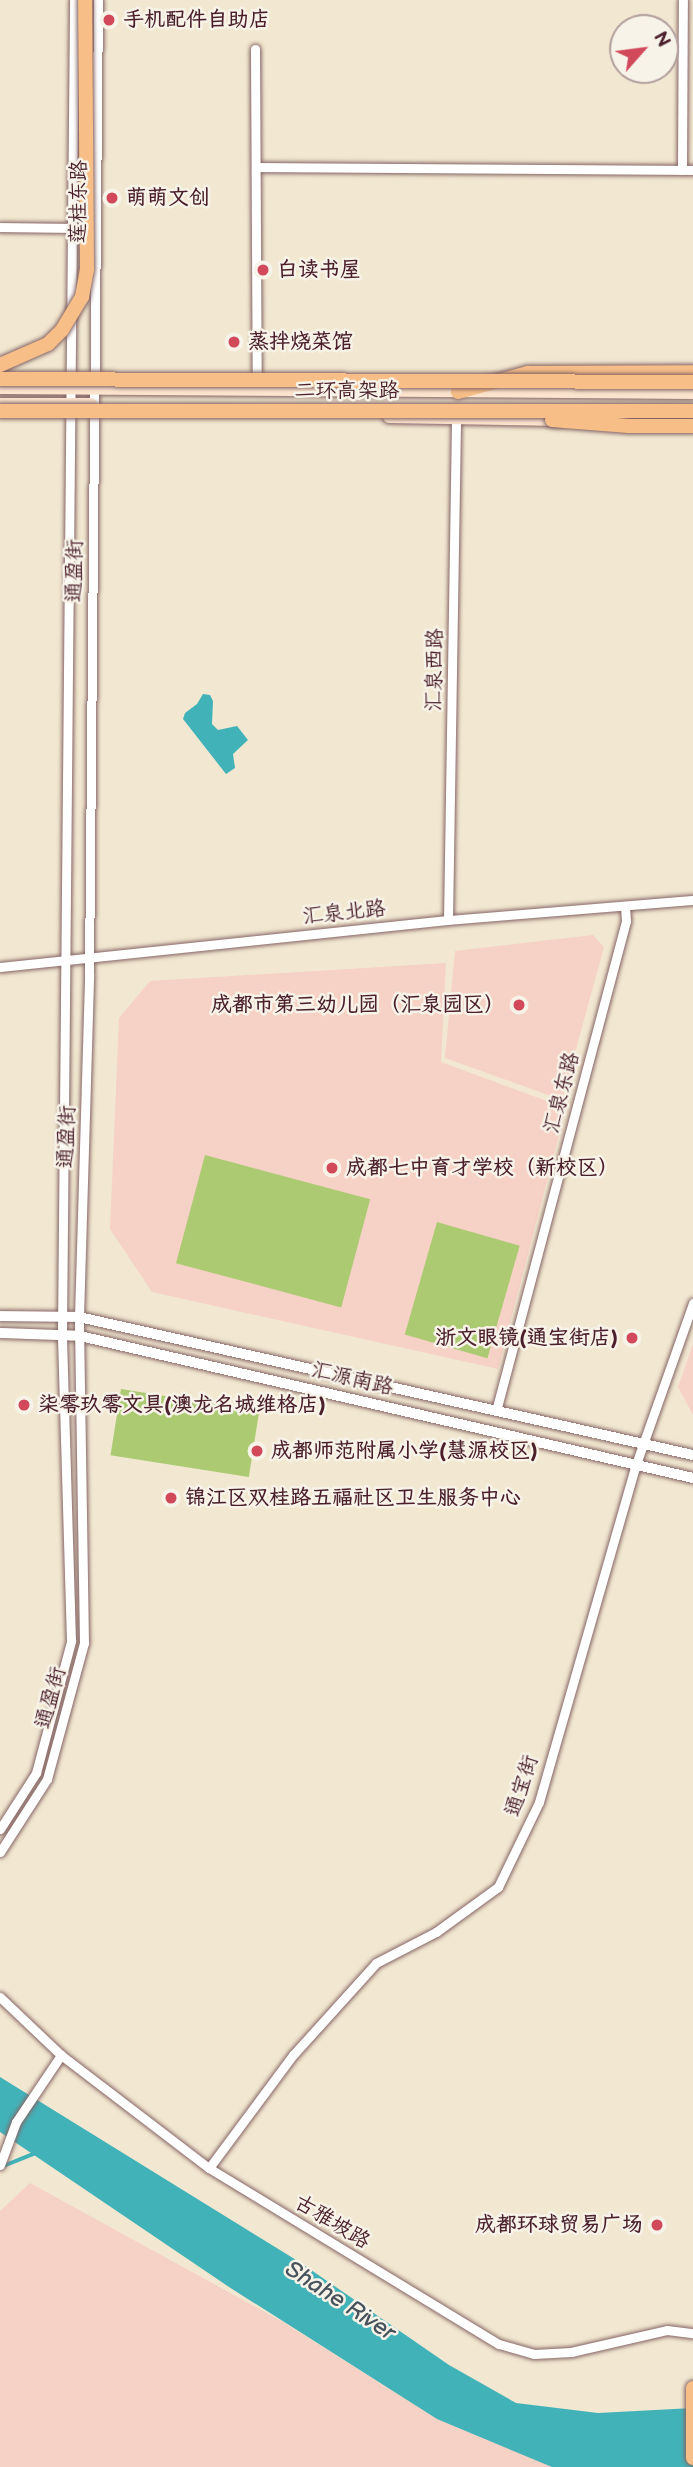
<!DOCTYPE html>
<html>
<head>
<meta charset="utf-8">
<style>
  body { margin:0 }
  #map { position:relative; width:693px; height:2467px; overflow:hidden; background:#f2e8d1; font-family:"Balsamiq Sans","LXGW WenKai TC",sans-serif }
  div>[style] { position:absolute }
  .built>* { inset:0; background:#f6d1c5 }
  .green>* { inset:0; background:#abca72; transform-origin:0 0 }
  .water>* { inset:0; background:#42b2b9 }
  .stream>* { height:3.5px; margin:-1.75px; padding:0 1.75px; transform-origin:1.75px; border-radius:1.75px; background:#42b2b9 }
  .roads { filter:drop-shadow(0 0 2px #856565) drop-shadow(0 0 2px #856565) }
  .minor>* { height:9px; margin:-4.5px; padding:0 4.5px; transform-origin:4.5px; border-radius:4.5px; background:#fff }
  .tertiary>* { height:10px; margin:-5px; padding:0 5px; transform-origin:5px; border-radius:5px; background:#fff }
  .secondary>* { height:12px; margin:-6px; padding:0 6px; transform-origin:6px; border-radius:6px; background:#fce5cf }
  .primary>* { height:14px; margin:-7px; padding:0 7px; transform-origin:7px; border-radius:7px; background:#f7be88 }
  .trunk>* { height:14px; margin:-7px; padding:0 7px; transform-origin:7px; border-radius:7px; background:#f7be88 }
  .bridges { filter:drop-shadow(0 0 2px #856565) drop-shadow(0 0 2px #856565) }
  .trunk-bridge>* { height:14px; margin:-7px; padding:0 7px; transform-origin:7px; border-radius:7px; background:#f7be88 }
  .dots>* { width:19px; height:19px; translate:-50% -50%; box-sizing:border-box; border:4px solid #f7f3e8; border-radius:50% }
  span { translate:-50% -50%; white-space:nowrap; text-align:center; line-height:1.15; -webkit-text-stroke:5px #f7f3e8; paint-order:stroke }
  .poi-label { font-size:21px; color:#4a1f2b; font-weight:700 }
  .left { translate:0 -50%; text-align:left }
  .right { translate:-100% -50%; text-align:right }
  .street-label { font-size:21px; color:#4a1f2b }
  .water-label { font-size:23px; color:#47525d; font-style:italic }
  .north { position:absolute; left:609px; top:14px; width:70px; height:70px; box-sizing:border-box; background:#f7f3e8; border:2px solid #b29e9c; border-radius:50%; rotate:62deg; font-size:19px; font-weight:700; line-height:28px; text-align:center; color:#4a1f2b }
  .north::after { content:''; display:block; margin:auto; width:24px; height:32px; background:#d1495b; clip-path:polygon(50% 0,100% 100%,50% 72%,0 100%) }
</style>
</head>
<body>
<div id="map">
  <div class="built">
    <i style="clip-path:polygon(593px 935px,604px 947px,562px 1100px,445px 1058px,455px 951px)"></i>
    <i style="clip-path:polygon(446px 963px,441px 1062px,566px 1108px,498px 1369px,152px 1292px,110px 1229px,119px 1018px,150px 981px)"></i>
    <i style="clip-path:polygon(693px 1344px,693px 1415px,678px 1387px)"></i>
    <i style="clip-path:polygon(30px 2183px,283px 2322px,437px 2419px,554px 2467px,0 2467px,0 2211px)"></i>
  </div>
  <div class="green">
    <i style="left:205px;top:1155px;width:171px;height:112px;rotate:15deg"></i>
    <i style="left:437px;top:1222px;width:86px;height:117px;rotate:16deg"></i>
    <i style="left:121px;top:1389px;width:140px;height:67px;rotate:9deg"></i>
  </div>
  <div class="water">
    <i style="clip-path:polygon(203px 694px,210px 695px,213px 701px,212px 724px,218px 730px,237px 726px,248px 740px,233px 754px,235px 768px,226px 774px,183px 719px,185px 713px,197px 704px)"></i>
    <i style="clip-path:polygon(0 2077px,301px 2263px,449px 2365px,516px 2403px,598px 2413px,693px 2408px,693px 2467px,552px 2467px,437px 2419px,229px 2287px,0 2132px)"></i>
  </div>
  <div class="stream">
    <i style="left:1px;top:2167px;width:38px;rotate:-22deg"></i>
  </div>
  <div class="roads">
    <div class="minor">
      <i style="left:255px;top:49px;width:336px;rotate:89.7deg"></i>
      <i style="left:256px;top:167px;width:437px;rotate:0.4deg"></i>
      <i style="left:682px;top:170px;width:170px;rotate:-89.7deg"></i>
      <i style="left:0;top:227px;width:73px;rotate:0.8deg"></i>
      <i style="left:448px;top:920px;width:500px;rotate:-89.08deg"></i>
      <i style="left:0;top:967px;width:450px;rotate:-6deg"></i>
      <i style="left:448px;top:920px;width:246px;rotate:-4.7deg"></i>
      <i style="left:496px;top:1411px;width:507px;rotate:-75.14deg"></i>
      <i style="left:626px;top:921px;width:15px;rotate:-94deg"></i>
      <i style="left:0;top:1829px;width:67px;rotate:-57.3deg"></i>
      <i style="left:36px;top:1773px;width:137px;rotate:-75.1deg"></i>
      <i style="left:71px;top:1641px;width:308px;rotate:-91.7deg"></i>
      <i style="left:62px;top:1333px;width:1333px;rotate:-89.48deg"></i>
      <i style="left:0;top:1852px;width:87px;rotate:-57.2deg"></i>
      <i style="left:47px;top:1779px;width:141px;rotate:-74.8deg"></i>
      <i style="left:84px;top:1643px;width:326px;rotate:-90.9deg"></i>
      <i style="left:79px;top:1317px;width:344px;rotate:-88.3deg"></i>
      <i style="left:89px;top:973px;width:973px;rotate:-89.47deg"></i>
      <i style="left:0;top:1997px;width:84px;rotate:43.6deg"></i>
      <i style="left:61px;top:2055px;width:186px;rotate:37.4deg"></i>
      <i style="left:209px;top:2168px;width:339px;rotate:31.3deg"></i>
      <i style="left:499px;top:2344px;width:36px;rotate:16deg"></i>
      <i style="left:534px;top:2354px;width:37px;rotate:-3deg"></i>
      <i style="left:571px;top:2352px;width:98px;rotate:-12.9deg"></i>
      <i style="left:667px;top:2330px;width:26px;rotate:7deg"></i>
      <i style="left:0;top:2165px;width:46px;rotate:-69.6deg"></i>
      <i style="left:16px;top:2122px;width:81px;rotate:-56.1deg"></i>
      <i style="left:209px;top:2168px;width:141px;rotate:-53.4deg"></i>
      <i style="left:293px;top:2055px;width:124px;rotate:-47.9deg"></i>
      <i style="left:376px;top:1963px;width:68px;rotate:-27.3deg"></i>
      <i style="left:436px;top:1932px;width:77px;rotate:-36deg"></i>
      <i style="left:498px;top:1887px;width:94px;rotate:-64.2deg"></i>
      <i style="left:539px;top:1802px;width:348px;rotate:-74deg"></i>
      <i style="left:635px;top:1467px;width:174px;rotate:-70.5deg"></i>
    </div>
    <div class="tertiary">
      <i style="left:0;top:1316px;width:79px;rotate:0.7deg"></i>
      <i style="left:79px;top:1317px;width:629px;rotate:12.67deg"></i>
      <i style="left:0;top:1333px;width:80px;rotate:2.1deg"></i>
      <i style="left:80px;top:1336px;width:629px;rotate:13.04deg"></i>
    </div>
    <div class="secondary">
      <i style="left:0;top:388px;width:693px;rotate:0.41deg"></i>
      <i style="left:0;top:404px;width:91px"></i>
      <i style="left:389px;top:417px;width:171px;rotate:1deg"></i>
    </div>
    <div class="primary">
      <i style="left:693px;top:2388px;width:70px;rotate:90deg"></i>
    </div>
    <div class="trunk">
      <i style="left:458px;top:392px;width:73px;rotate:-15.2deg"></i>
      <i style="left:528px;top:373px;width:165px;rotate:-0.3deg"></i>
    </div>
  </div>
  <div class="bridges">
    <div class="trunk-bridge">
      <i style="left:0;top:365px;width:52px;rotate:-23.6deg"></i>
      <i style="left:48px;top:344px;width:20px;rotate:-45deg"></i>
      <i style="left:62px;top:330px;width:39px;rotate:-59deg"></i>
      <i style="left:82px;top:297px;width:27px;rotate:-80deg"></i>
      <i style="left:87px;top:270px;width:270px;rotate:-90.4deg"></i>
      <i style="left:0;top:379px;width:693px;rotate:0.25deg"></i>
      <i style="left:0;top:411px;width:693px"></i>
      <i style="left:552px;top:420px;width:77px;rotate:4.5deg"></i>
      <i style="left:629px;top:426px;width:64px"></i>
    </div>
  </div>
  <div class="dots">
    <i style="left:109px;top:20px;background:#d1495b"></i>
    <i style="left:112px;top:198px;background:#d1495b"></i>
    <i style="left:263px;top:270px;background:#d1495b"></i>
    <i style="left:234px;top:342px;background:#d1495b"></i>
    <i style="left:519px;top:1005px;background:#d1495b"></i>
    <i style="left:332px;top:1168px;background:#d1495b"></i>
    <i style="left:632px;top:1338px;background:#d1495b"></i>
    <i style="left:24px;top:1405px;background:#d1495b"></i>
    <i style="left:257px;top:1451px;background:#d1495b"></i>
    <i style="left:171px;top:1498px;background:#d1495b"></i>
    <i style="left:657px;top:2225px;background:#d1495b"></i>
  </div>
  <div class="poi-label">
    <span class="left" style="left:123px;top:20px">手机配件自助店</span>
    <span class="left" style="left:126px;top:198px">萌萌文创</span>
    <span class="left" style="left:277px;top:270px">白读书屋</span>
    <span class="left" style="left:248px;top:342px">蒸拌烧菜馆</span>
    <span class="right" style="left:505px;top:1005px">成都市第三幼儿园（汇泉园区）</span>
    <span class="left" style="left:346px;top:1168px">成都七中育才学校（新校区）</span>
    <span class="right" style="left:618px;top:1338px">浙文眼镜(通宝街店)</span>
    <span class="left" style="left:38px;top:1405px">柒零玖零文具(澳龙名城维格店)</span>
    <span class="left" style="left:271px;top:1451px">成都师范附属小学(慧源校区)</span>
    <span class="left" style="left:185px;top:1498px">锦江区双桂路五福社区卫生服务中心</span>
    <span class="right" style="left:643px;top:2225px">成都环球贸易广场</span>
  </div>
  <div class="street-label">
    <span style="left:79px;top:202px;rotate:-89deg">莲桂东路</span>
    <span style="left:347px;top:391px">二环高架路</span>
    <span style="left:75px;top:571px;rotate:-89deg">通盈街</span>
    <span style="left:435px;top:670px;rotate:-89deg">汇泉西路</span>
    <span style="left:344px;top:913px;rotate:-6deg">汇泉北路</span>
    <span style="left:562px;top:1093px;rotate:-75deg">汇泉东路</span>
    <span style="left:67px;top:1137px;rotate:-88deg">通盈街</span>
    <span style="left:352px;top:1379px;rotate:13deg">汇源南路</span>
    <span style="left:51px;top:1698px;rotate:-75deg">通盈街</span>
    <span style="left:522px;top:1786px;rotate:-72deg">通宝街</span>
    <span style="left:332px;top:2222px;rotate:31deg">古雅坡路</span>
  </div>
  <div class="water-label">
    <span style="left:340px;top:2301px;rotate:33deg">Shahe River</span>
  </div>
  <div class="north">N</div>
</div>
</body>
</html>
